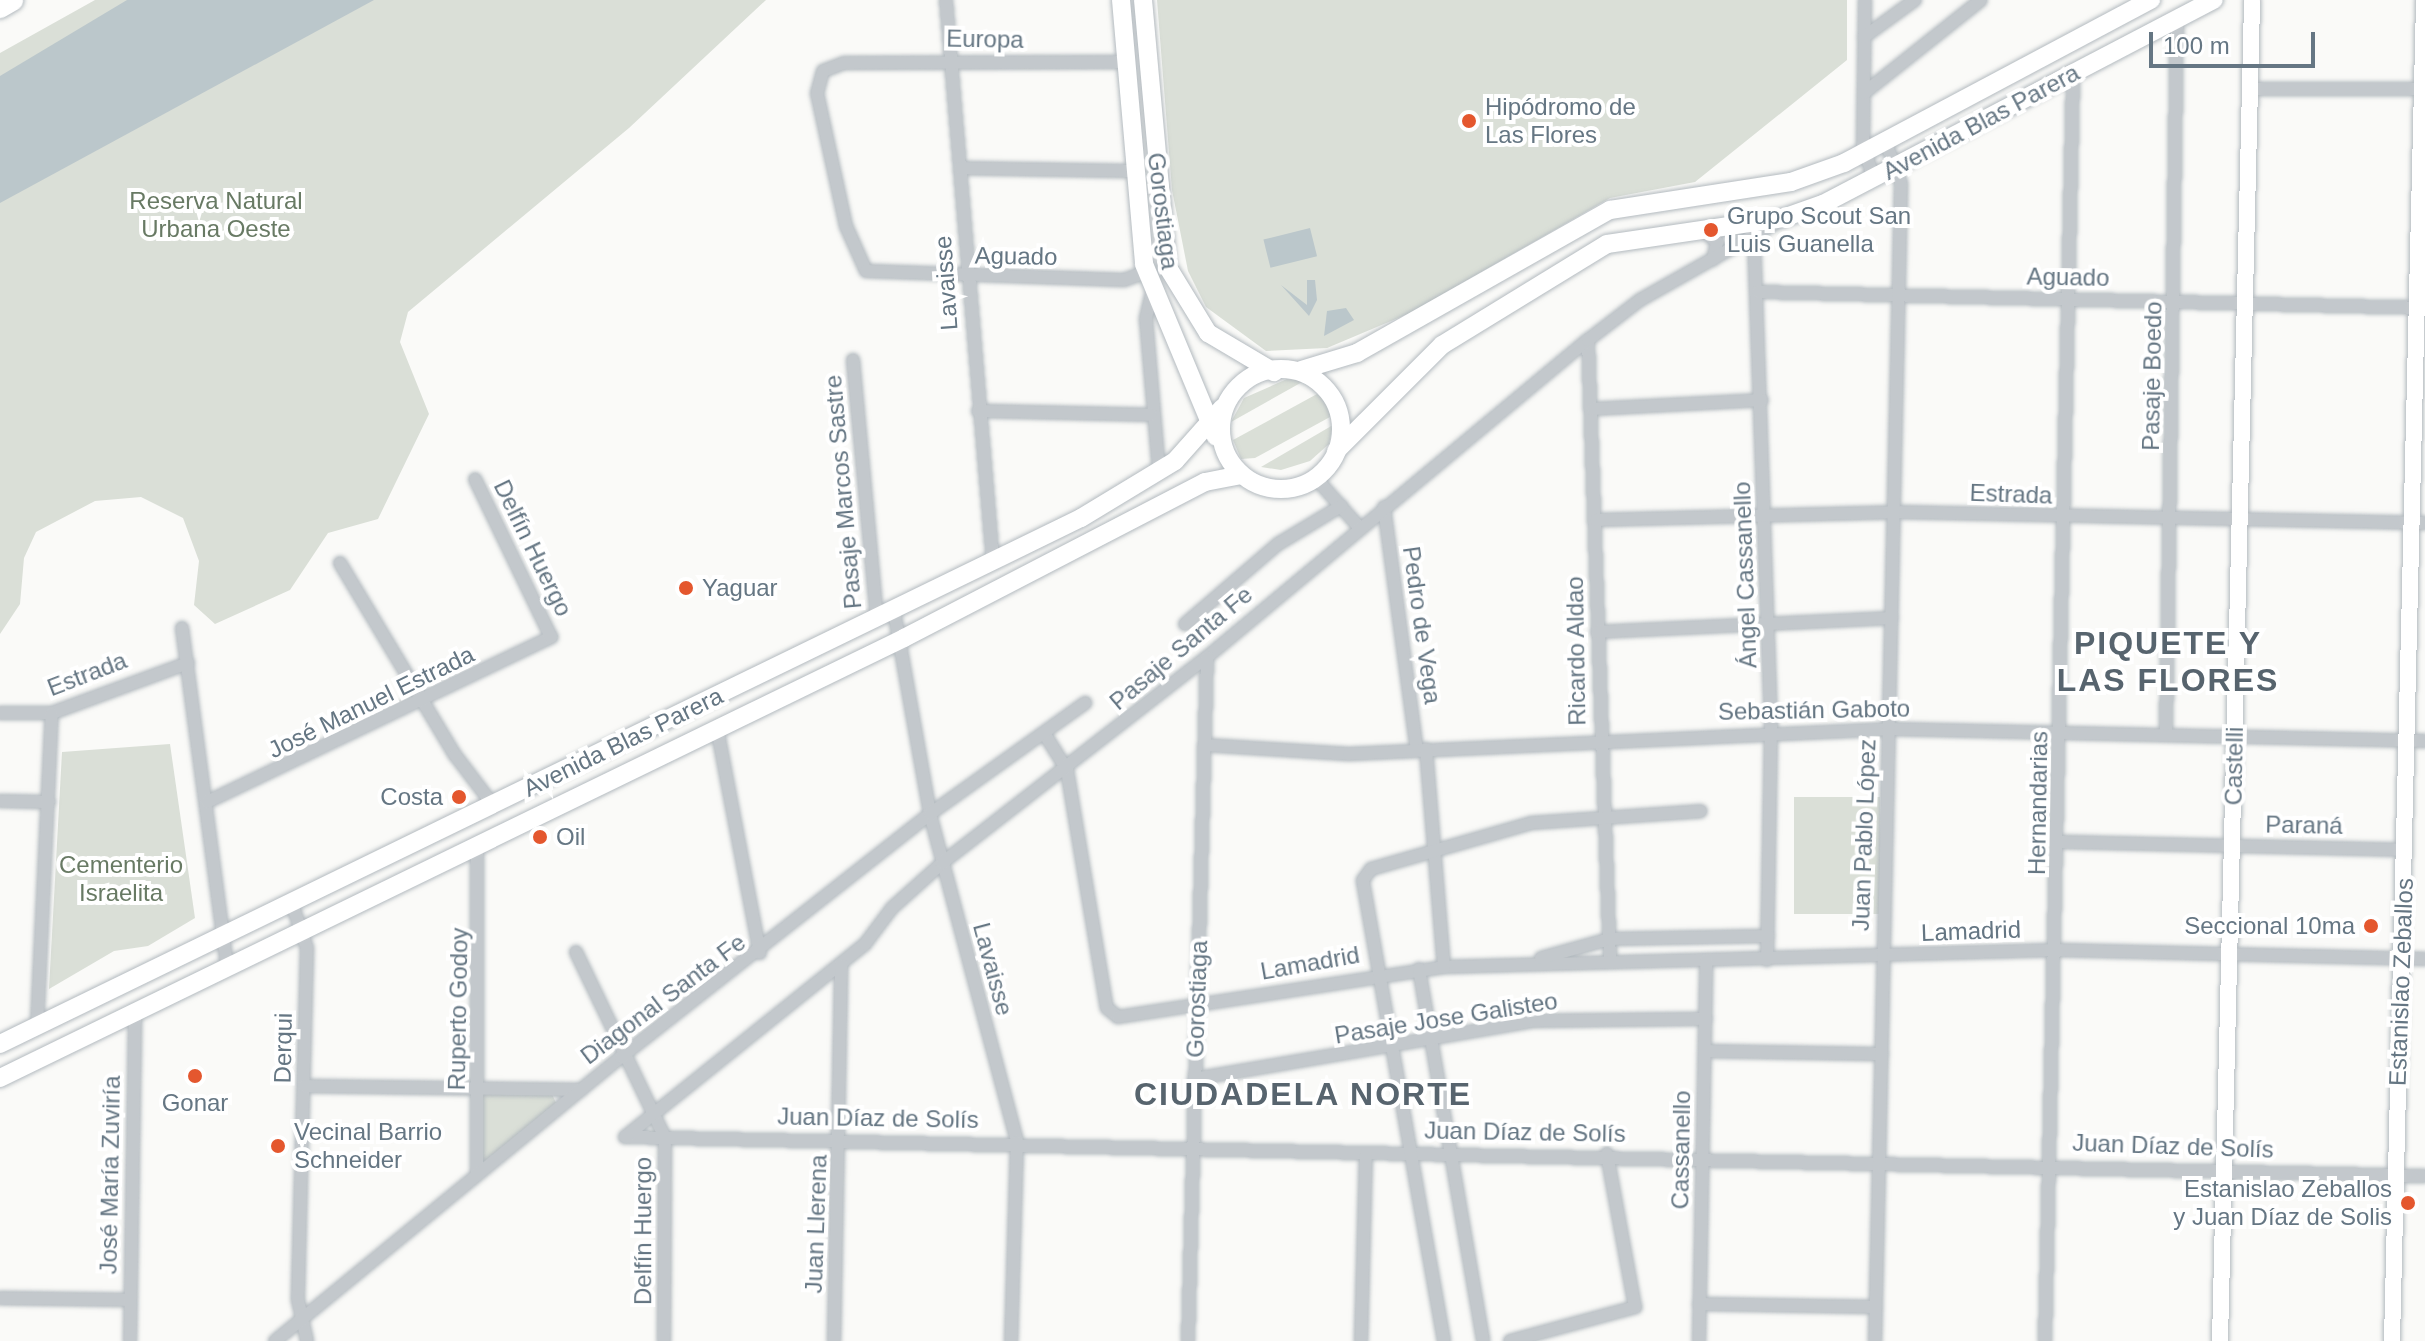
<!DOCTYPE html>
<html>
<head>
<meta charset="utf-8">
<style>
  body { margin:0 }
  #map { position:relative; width:2425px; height:1341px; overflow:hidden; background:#fafaf8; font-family:Helvetica,sans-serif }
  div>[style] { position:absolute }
  .green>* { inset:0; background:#dadfd7; transform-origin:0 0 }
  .water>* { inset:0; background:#bbc7cb; transform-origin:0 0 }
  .roads { filter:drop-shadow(0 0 2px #b3babf) drop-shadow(0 0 2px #b3babf) }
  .minor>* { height:12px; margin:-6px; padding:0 6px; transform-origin:6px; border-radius:6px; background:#c3c8cc }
  .secondary>* { height:16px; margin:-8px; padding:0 8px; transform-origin:8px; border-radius:8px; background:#fff }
  .primary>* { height:18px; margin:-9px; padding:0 9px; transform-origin:9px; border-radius:9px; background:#fff }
  .primary>.ring { margin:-9px; padding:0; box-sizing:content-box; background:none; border:18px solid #fff; border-radius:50% }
  .motorway>* { height:22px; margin:-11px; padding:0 11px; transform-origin:11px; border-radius:11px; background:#fff }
  .dots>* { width:22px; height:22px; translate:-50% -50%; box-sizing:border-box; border:4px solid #fff; border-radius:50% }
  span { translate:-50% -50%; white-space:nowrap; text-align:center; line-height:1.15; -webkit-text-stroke:8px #fff; paint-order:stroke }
  .street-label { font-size:24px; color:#657683 }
  .poi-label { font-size:24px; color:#657683 }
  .left { translate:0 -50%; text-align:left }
  .right { translate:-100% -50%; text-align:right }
  .park-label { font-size:24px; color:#687a64 }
  .district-label { font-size:32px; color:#57646e; font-weight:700; letter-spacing:2px }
  .scale { position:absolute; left:2149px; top:32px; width:166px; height:36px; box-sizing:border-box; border:4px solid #657683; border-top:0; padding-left:10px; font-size:24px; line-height:28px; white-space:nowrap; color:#657683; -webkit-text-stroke:6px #fff; paint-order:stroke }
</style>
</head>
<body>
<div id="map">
  <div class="green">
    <i style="clip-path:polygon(95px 0,766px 0,629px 128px,408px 312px,400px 342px,429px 414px,378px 519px,328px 533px,290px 590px,215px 624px,194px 605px,199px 561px,183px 518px,141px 497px,95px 501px,36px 532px,24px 558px,20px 604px,0 634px,0 53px)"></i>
    <i style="clip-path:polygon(1157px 0,1847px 0,1847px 60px,1695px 182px,1610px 198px,1410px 313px,1327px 348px,1266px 351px,1206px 307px,1188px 271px,1172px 190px)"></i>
    <i style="clip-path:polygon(1287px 379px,1304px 381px,1231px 422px,1244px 398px)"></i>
    <i style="clip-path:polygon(1317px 394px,1330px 405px,1330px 417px,1255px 458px,1241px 459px,1233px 440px)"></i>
    <i style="clip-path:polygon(1333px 425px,1329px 444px,1310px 461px,1281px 470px,1261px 467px)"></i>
    <i style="clip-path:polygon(170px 744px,195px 918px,148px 946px,114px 951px,49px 989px,62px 752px)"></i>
    <i style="left:1794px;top:797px;width:86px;height:117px"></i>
    <i style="clip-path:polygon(482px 1094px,552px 1094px,556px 1103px,480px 1167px)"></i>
  </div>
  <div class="water">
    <i style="clip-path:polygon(127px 0,374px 0,0 203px,0 76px)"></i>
    <i style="left:1310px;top:228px;width:29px;height:48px;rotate:76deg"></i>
    <i style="clip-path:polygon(1307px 280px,1315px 280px,1317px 300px,1309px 316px,1281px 285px,1307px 305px)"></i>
    <i style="clip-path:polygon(1346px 308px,1354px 320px,1324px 336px,1327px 311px)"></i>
  </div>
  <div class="roads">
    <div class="minor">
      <i style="left:946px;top:0;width:564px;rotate:85.22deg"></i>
      <i style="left:1865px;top:0;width:144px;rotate:90.8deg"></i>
      <i style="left:1863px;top:144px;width:37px;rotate:73deg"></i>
      <i style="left:1864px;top:37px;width:63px;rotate:-36deg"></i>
      <i style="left:1126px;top:62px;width:282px;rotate:179.8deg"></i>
      <i style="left:844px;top:63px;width:22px;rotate:159deg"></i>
      <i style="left:823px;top:71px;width:23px;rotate:105deg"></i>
      <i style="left:817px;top:93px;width:136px;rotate:77.7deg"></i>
      <i style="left:846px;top:226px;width:49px;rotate:66deg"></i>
      <i style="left:866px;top:271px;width:258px;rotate:2deg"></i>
      <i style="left:1124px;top:280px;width:23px;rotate:-20deg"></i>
      <i style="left:2251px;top:89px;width:174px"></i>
      <i style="left:1864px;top:93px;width:149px;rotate:-38.5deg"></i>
      <i style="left:960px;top:168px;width:174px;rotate:1deg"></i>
      <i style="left:1701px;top:229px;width:21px;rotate:39deg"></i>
      <i style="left:1717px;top:242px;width:18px;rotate:103deg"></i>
      <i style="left:1754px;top:238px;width:492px;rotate:88deg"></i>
      <i style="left:1771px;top:730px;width:230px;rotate:91deg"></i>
      <i style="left:1152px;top:292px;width:28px;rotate:103deg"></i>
      <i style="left:1146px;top:319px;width:154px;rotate:85.1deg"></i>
      <i style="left:1758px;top:292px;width:667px;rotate:1.37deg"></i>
      <i style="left:1588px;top:340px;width:620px;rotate:87.97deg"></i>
      <i style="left:853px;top:360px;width:260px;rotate:84.7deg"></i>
      <i style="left:1593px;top:409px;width:169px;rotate:-3deg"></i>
      <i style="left:978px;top:411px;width:173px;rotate:1.3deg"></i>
      <i style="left:1314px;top:476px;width:68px;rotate:48.6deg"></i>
      <i style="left:1384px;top:507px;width:245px;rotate:82.3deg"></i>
      <i style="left:1596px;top:520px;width:299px;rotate:-1.5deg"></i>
      <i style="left:1895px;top:512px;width:530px;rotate:1.19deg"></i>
      <i style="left:340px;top:563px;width:224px;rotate:59.1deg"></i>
      <i style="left:455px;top:755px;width:63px;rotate:52.8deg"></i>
      <i style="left:894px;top:611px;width:206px;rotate:79.9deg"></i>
      <i style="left:930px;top:814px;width:339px;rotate:75.1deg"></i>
      <i style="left:1017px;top:1142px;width:199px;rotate:91.7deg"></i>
      <i style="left:1185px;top:624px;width:123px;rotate:-40.7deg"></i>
      <i style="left:1278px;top:544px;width:74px;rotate:-31.1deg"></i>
      <i style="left:182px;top:628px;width:340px;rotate:82.4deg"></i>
      <i style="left:1597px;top:632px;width:295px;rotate:-2.7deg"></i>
      <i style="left:0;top:713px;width:52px"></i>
      <i style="left:52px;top:713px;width:145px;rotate:-20.2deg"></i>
      <i style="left:717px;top:728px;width:229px;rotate:79.2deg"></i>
      <i style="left:1044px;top:733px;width:44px;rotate:58.1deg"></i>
      <i style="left:1067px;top:770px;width:241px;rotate:80.5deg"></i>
      <i style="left:1107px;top:1008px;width:14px;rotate:39deg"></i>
      <i style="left:1118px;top:1017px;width:330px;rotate:-8.7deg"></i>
      <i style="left:1444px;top:967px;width:613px;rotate:-1.59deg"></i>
      <i style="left:2057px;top:950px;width:368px;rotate:1.4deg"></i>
      <i style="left:2166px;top:734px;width:715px;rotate:-89.12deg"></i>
      <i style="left:1204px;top:745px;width:145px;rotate:3.6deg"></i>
      <i style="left:1349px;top:754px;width:543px;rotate:-2.64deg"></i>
      <i style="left:1891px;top:729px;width:534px;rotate:1.29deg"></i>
      <i style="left:1426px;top:749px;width:219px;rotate:85.3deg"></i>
      <i style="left:0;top:801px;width:49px;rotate:1.2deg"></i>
      <i style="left:207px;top:802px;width:382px;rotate:-25.6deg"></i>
      <i style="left:551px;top:637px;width:175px;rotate:-115.7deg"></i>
      <i style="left:2059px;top:842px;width:345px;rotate:1.3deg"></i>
      <i style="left:291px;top:901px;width:50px;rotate:71.2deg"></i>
      <i style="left:307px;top:948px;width:352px;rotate:91.5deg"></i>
      <i style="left:298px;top:1300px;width:42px;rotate:77.6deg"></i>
      <i style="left:576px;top:952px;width:206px;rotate:64.4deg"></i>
      <i style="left:665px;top:1138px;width:203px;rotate:90.3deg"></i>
      <i style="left:1541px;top:958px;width:71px;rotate:-15.6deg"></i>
      <i style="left:1609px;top:939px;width:159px;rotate:-1.1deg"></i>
      <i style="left:1419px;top:969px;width:377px;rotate:80.2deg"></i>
      <i style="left:37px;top:1026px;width:313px;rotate:-87.3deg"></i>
      <i style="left:1706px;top:1051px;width:176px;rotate:1deg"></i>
      <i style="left:1194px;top:1079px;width:346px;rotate:-9.7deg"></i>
      <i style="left:1535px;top:1021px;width:171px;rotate:-0.7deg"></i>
      <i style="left:304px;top:1086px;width:277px;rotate:0.8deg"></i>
      <i style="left:625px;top:1137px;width:1800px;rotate:1.24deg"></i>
      <i style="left:625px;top:1137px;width:308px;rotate:-38.8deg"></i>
      <i style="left:865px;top:944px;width:45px;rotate:-53.1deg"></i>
      <i style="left:892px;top:908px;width:67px;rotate:-42deg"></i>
      <i style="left:942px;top:863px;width:336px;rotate:-37.9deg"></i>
      <i style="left:1207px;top:657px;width:496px;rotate:-39.8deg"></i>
      <i style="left:1588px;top:340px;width:66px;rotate:-37.6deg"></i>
      <i style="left:1640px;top:300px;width:159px;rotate:-29.5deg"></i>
      <i style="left:477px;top:1175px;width:330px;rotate:-90deg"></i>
      <i style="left:0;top:1298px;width:129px;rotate:0.9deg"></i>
      <i style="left:1699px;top:1304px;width:177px;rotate:1deg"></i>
      <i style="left:130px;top:1341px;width:331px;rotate:-89.1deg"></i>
      <i style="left:275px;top:1341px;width:448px;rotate:-39.4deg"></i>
      <i style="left:621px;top:1057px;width:393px;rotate:-38.2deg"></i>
      <i style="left:930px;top:814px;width:191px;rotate:-35.6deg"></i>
      <i style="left:834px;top:1341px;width:376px;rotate:-88.9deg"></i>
      <i style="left:1188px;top:1341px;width:684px;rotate:-88.41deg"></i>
      <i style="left:1361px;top:1341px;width:187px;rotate:-88.5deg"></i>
      <i style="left:1444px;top:1341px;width:468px;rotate:-100deg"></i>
      <i style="left:1363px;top:880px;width:14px;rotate:-54deg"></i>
      <i style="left:1371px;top:869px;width:166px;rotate:-16deg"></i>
      <i style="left:1531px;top:823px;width:170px;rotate:-4deg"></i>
      <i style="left:1510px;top:1341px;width:130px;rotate:-15.2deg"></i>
      <i style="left:1635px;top:1307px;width:156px;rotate:-100.4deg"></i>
      <i style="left:1699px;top:1341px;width:381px;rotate:-88.9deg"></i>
      <i style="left:1875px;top:1341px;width:1158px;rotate:-88.71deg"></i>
      <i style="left:1901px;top:183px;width:43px;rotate:-110.6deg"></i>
      <i style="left:2045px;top:1341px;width:1267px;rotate:-88.73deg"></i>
    </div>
    <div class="secondary">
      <i style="left:2220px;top:1341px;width:1341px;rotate:-88.63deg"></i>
      <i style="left:2392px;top:1341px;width:1341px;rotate:-88.63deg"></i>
    </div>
    <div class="primary">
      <i style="left:1121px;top:0;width:265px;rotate:85deg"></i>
      <i style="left:1144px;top:264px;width:187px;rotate:67.4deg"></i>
      <i style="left:1143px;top:0;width:267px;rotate:84.8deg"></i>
      <i style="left:1167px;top:266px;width:79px;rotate:58.5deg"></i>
      <i style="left:1208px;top:333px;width:77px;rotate:30.6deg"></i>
      <i class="ring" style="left:1221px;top:369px;width:102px;height:102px"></i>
      <i style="left:1301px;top:370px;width:59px;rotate:-16.9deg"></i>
      <i style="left:1357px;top:353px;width:291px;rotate:-29.5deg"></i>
      <i style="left:1610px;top:210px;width:183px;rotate:-8.8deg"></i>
      <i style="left:1791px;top:182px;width:56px;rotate:-19.7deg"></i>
      <i style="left:1844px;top:163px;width:348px;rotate:-28deg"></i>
      <i style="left:1336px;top:451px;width:150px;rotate:-45deg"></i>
      <i style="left:1442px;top:345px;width:193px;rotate:-31.5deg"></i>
      <i style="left:1607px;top:244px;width:178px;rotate:-8.4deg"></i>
      <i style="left:1783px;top:218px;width:42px;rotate:-19.3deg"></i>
      <i style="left:1823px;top:204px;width:441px;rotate:-27.6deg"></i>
      <i style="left:0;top:1044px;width:1202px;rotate:-25.95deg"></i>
      <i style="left:1081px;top:518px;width:110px;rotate:-31.2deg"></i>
      <i style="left:1175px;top:461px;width:71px;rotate:-48.4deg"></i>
      <i style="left:0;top:1078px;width:1005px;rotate:-25.95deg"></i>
      <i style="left:904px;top:638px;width:339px;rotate:-27.4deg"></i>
      <i style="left:1205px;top:482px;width:36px;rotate:-11deg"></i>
    </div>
    <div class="motorway">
      <i style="left:0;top:7px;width:14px;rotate:-30deg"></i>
    </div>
  </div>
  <div class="dots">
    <i style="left:1469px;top:121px;background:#e4572e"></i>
    <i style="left:1711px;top:230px;background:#e4572e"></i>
    <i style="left:686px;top:588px;background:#e4572e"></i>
    <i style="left:459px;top:797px;background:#e4572e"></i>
    <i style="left:540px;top:837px;background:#e4572e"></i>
    <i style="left:2371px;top:926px;background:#e4572e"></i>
    <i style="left:195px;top:1076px;background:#e4572e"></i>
    <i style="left:278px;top:1146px;background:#e4572e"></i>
    <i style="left:2408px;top:1203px;background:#e4572e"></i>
  </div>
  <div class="street-label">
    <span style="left:985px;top:39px;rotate:1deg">Europa</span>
    <span style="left:1981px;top:122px;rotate:-28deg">Avenida Blas Parera</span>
    <span style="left:1163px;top:211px;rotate:83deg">Gorostiaga</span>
    <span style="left:1016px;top:256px;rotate:1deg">Aguado</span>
    <span style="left:2068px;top:277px;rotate:1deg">Aguado</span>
    <span style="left:946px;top:283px;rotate:-94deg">Lavaisse</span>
    <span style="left:2152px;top:376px;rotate:-89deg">Pasaje Boedo</span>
    <span style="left:843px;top:492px;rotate:-95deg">Pasaje Marcos Sastre</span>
    <span style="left:2011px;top:494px;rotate:2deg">Estrada</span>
    <span style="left:533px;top:548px;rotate:64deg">Delfín Huergo</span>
    <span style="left:1745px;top:575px;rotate:-92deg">Ángel Cassanello</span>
    <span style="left:1422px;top:625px;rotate:82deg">Pedro de Vega</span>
    <span style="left:1181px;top:648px;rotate:-40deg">Pasaje Santa Fe</span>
    <span style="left:1576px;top:651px;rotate:-91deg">Ricardo Aldao</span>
    <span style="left:87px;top:674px;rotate:-21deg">Estrada</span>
    <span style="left:371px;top:702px;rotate:-26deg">José Manuel Estrada</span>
    <span style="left:1814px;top:710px;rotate:-1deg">Sebastián Gaboto</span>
    <span style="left:623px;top:742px;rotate:-26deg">Avenida Blas Parera</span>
    <span style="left:2234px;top:766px;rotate:-89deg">Castelli</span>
    <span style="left:2038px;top:803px;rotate:-89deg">Hernandarias</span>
    <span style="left:2304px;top:825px;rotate:1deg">Paraná</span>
    <span style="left:1864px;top:835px;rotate:-88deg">Juan Pablo López</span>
    <span style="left:1971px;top:931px;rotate:-2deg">Lamadrid</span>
    <span style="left:1310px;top:963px;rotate:-10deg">Lamadrid</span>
    <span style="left:993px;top:969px;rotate:75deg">Lavaisse</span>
    <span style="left:2401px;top:982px;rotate:-88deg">Estanislao Zeballos</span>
    <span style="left:663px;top:999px;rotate:-37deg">Diagonal Santa Fe</span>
    <span style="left:1197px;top:999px;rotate:-88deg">Gorostiaga</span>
    <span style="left:458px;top:1009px;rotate:-89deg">Ruperto Godoy</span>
    <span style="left:1446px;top:1018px;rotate:-9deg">Pasaje Jose Galisteo</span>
    <span style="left:283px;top:1048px;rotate:-89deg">Derqui</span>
    <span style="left:878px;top:1118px;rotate:1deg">Juan Díaz de Solís</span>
    <span style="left:1525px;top:1132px;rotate:1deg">Juan Díaz de Solís</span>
    <span style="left:2173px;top:1146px;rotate:2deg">Juan Díaz de Solís</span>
    <span style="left:1681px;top:1150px;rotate:-89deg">Cassanello</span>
    <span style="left:110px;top:1175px;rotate:-89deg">José María Zuviría</span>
    <span style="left:816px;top:1224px;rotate:-88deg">Juan Llerena</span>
    <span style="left:643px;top:1231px;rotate:-90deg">Delfín Huergo</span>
  </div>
  <div class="poi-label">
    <span class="left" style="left:1485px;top:121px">Hipódromo de<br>Las Flores</span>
    <span class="left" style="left:1727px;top:230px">Grupo Scout San<br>Luis Guanella</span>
    <span class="left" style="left:702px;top:588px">Yaguar</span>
    <span class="right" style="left:443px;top:797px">Costa</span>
    <span class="left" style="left:556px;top:837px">Oil</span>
    <span class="right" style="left:2355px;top:926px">Seccional 10ma</span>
    <span style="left:195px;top:1103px">Gonar</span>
    <span class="left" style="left:294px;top:1146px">Vecinal Barrio<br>Schneider</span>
    <span class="right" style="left:2392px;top:1203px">Estanislao Zeballos<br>y Juan Díaz de Solis</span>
  </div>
  <div class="park-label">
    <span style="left:216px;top:215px">Reserva Natural<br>Urbana Oeste</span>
    <span style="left:121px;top:879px">Cementerio<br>Israelita</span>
  </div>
  <div class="district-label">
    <span style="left:2168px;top:662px">PIQUETE Y<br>LAS FLORES</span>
    <span style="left:1303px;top:1094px">CIUDADELA NORTE</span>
  </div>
  <div class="scale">100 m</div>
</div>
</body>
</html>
